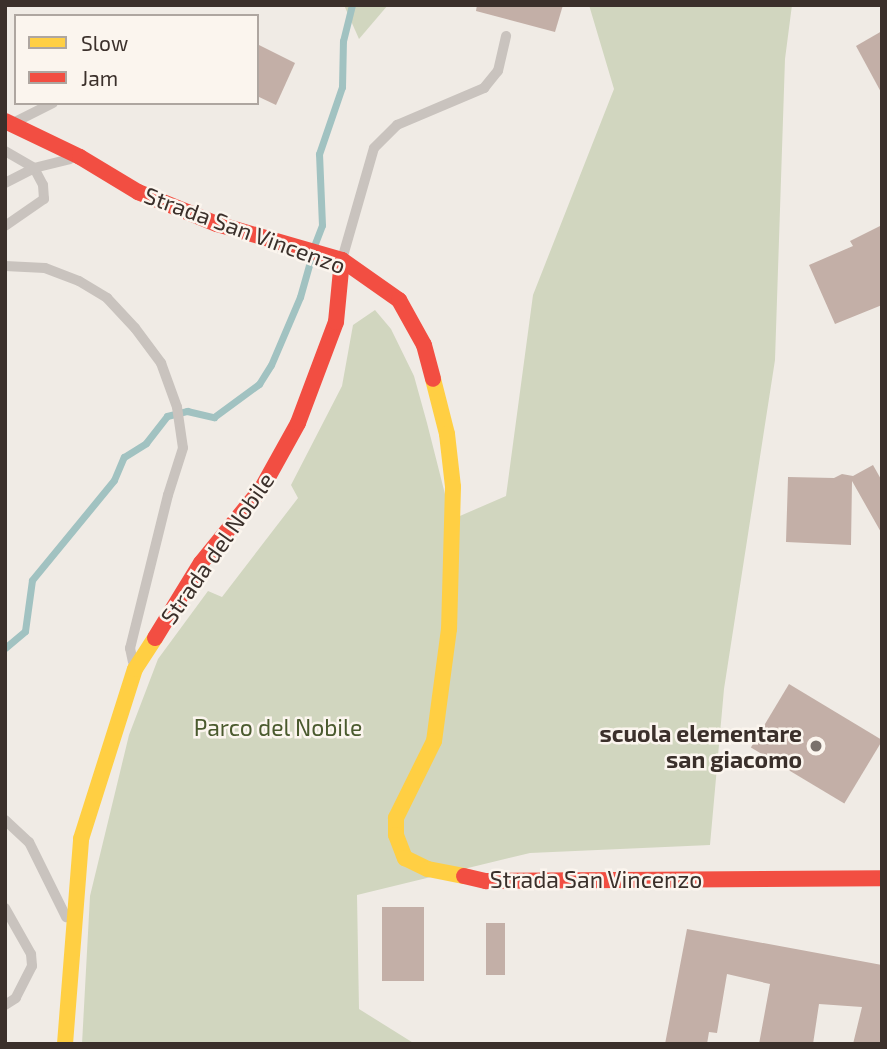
<!DOCTYPE html>
<html>
<head>
<meta charset="utf-8">
<style>
  body { margin:0 }
  #map { position:relative; width:887px; height:1049px; overflow:hidden; background:#f0ebe5; font-family:"Exo 2",sans-serif }
  div>[style] { position:absolute }
  .green>* { inset:0; background:#d1d6bf }
  .stream>* { height:7px; margin:-3.5px; padding:0 3.5px; transform-origin:3.5px; border-radius:3.5px; background:#a1c2c1 }
  .building>* { inset:0; background:#c3afa7; transform-origin:0 0 }
  .lane>* { height:10px; margin:-5px; padding:0 5px; transform-origin:5px; border-radius:5px; background:#c9c3be }
  .slow>* { height:16px; margin:-8px; padding:0 8px; transform-origin:8px; border-radius:8px; background:#ffcf43 }
  .jam>* { height:16px; margin:-8px; padding:0 8px; transform-origin:8px; border-radius:8px; background:#f24e42 }
  .dots>* { width:19px; height:19px; translate:-50% -50%; box-sizing:border-box; border:4px solid #fbf5ee; border-radius:50% }
  span { translate:-50% -50%; white-space:nowrap; text-align:center; line-height:1.15; -webkit-text-stroke:5px #fbf5ee; paint-order:stroke }
  .street-label { font-size:23px; color:#3b302b }
  .park-label { font-size:23px; color:#4a5a2e }
  .poi-label { font-size:23px; color:#3b302b; font-weight:700 }
  .right { translate:-100% -50%; text-align:right }
  .frame { position:absolute; inset:0; border:7px solid #3b302b; pointer-events:none }
  .legend { position:absolute; left:14px; top:14px; width:245px; height:91px; box-sizing:border-box; background:#fbf5ee; border:2px solid #aea6a0; margin:0; padding:9px 12px; list-style:none; font-size:21px; color:#3b302b }
  .legend li { display:flex; align-items:center; gap:14px; height:35px }
  .legend b { width:35px; border:2px solid #aea6a0 }
</style>
</head>
<body>
<div id="map">
  <div class="green">
    <i style="clip-path:polygon(344px 5px,388px 5px,359px 39px)"></i>
    <i style="clip-path:polygon(589px 5px,792px 5px,785px 59px,775px 360px,724px 689px,710px 845px,530px 853px,357px 895px,359px 1009px,415px 1044px,82px 1044px,90px 896px,129px 735px,158px 659px,208px 591px,222px 597px,298px 498px,291px 485px,342px 386px,353px 325px,375px 310px,391px 329px,414px 376px,427px 423px,447px 502px,446px 522px,506px 496px,533px 295px,614px 89px)"></i>
  </div>
  <div class="stream">
    <i style="left:314px;top:246px;width:22px;rotate:-69deg"></i>
    <i style="left:322px;top:225px;width:71px;rotate:-92.4deg"></i>
    <i style="left:319px;top:154px;width:71px;rotate:-71.1deg"></i>
    <i style="left:342px;top:87px;width:46px;rotate:-88.8deg"></i>
    <i style="left:343px;top:41px;width:37px;rotate:-76deg"></i>
    <i style="left:5px;top:648px;width:26px;rotate:-40deg"></i>
    <i style="left:25px;top:631px;width:51px;rotate:-82.2deg"></i>
    <i style="left:32px;top:580px;width:129px;rotate:-50.6deg"></i>
    <i style="left:114px;top:480px;width:25px;rotate:-67deg"></i>
    <i style="left:124px;top:457px;width:26px;rotate:-32deg"></i>
    <i style="left:146px;top:443px;width:34px;rotate:-52deg"></i>
    <i style="left:167px;top:416px;width:21px;rotate:-14deg"></i>
    <i style="left:187px;top:411px;width:28px;rotate:13deg"></i>
    <i style="left:214px;top:417px;width:56px;rotate:-36.3deg"></i>
    <i style="left:259px;top:384px;width:22px;rotate:-58deg"></i>
    <i style="left:271px;top:365px;width:74px;rotate:-66.9deg"></i>
    <i style="left:300px;top:297px;width:41px;rotate:-74.2deg"></i>
  </div>
  <div class="building">
    <i style="clip-path:polygon(477px 5px,563px 5px,555px 32px,476px 11px)"></i>
    <i style="clip-path:polygon(882px 31px,882px 94px,856px 46px)"></i>
    <i style="clip-path:polygon(257px 44px,295px 63px,276px 105px,257px 96px)"></i>
    <i style="clip-path:polygon(882px 225px,882px 305px,835px 324px,809px 265px,853px 246px,850px 241px)"></i>
    <i style="clip-path:polygon(873px 465px,882px 481px,882px 534px,852px 481px,851px 545px,786px 542px,788px 477px,834px 478px,842px 474px,853px 476px)"></i>
    <i style="left:789px;top:684px;width:109px;height:74px;rotate:31deg"></i>
    <i style="left:382px;top:907px;width:42px;height:74px"></i>
    <i style="left:486px;top:923px;width:19px;height:52px"></i>
    <i style="clip-path:polygon(687px 929px,882px 965px,882px 1044px,853px 1044px,862px 1007px,819px 1004px,813px 1044px,759px 1044px,770px 984px,727px 974px,717px 1033px,709px 1032px,707px 1044px,665px 1044px)"></i>
  </div>
  <div class="lane">
    <i style="left:17px;top:121px;width:40px;rotate:-26.6deg"></i>
    <i style="left:5px;top:151px;width:34px;rotate:30deg"></i>
    <i style="left:34px;top:168px;width:19px;rotate:62deg"></i>
    <i style="left:43px;top:185px;width:14px;rotate:86deg"></i>
    <i style="left:44px;top:199px;width:47px;rotate:145.3deg"></i>
    <i style="left:5px;top:183px;width:33px;rotate:-27deg"></i>
    <i style="left:34px;top:168px;width:37px;rotate:-14deg"></i>
    <i style="left:343px;top:256px;width:112px;rotate:-74deg"></i>
    <i style="left:374px;top:148px;width:33px;rotate:-45deg"></i>
    <i style="left:397px;top:125px;width:95px;rotate:-23deg"></i>
    <i style="left:484px;top:88px;width:22px;rotate:-51deg"></i>
    <i style="left:498px;top:71px;width:36px;rotate:-77deg"></i>
    <i style="left:5px;top:266px;width:40px;rotate:2.9deg"></i>
    <i style="left:45px;top:268px;width:36px;rotate:21deg"></i>
    <i style="left:79px;top:281px;width:33px;rotate:31deg"></i>
    <i style="left:107px;top:298px;width:41px;rotate:47deg"></i>
    <i style="left:135px;top:328px;width:44px;rotate:53.4deg"></i>
    <i style="left:161px;top:363px;width:47px;rotate:70deg"></i>
    <i style="left:177px;top:407px;width:41px;rotate:81.7deg"></i>
    <i style="left:183px;top:448px;width:49px;rotate:107.7deg"></i>
    <i style="left:168px;top:495px;width:158px;rotate:103.9deg"></i>
    <i style="left:130px;top:648px;width:14px;rotate:78deg"></i>
    <i style="left:5px;top:820px;width:33px;rotate:43deg"></i>
    <i style="left:29px;top:842px;width:84px;rotate:63.7deg"></i>
    <i style="left:5px;top:908px;width:53px;rotate:60.5deg"></i>
    <i style="left:31px;top:954px;width:12px;rotate:85deg"></i>
    <i style="left:32px;top:966px;width:36px;rotate:117deg"></i>
    <i style="left:16px;top:998px;width:13px;rotate:148deg"></i>
  </div>
  <div class="slow">
    <i style="left:433px;top:379px;width:57px;rotate:75.7deg"></i>
    <i style="left:447px;top:434px;width:53px;rotate:83.5deg"></i>
    <i style="left:453px;top:487px;width:142px;rotate:91.6deg"></i>
    <i style="left:449px;top:629px;width:113px;rotate:97.6deg"></i>
    <i style="left:434px;top:741px;width:86px;rotate:116.3deg"></i>
    <i style="left:396px;top:818px;width:17px;rotate:90deg"></i>
    <i style="left:396px;top:835px;width:25px;rotate:69deg"></i>
    <i style="left:405px;top:858px;width:25px;rotate:26deg"></i>
    <i style="left:428px;top:869px;width:37px;rotate:11deg"></i>
    <i style="left:65px;top:1044px;width:206px;rotate:-85.5deg"></i>
    <i style="left:81px;top:839px;width:178px;rotate:-72.4deg"></i>
    <i style="left:135px;top:669px;width:37px;rotate:-57deg"></i>
  </div>
  <div class="jam">
    <i style="left:5px;top:121px;width:83px;rotate:25.6deg"></i>
    <i style="left:80px;top:157px;width:68px;rotate:31.1deg"></i>
    <i style="left:138px;top:192px;width:85px;rotate:22.1deg"></i>
    <i style="left:217px;top:224px;width:130px;rotate:16.1deg"></i>
    <i style="left:342px;top:260px;width:70px;rotate:35.1deg"></i>
    <i style="left:399px;top:300px;width:51px;rotate:60.9deg"></i>
    <i style="left:424px;top:345px;width:35px;rotate:75deg"></i>
    <i style="left:155px;top:638px;width:88px;rotate:-58.5deg"></i>
    <i style="left:201px;top:563px;width:97px;rotate:-50.9deg"></i>
    <i style="left:262px;top:488px;width:74px;rotate:-61deg"></i>
    <i style="left:298px;top:423px;width:108px;rotate:-69.4deg"></i>
    <i style="left:336px;top:322px;width:62px;rotate:-84.5deg"></i>
    <i style="left:464px;top:876px;width:23px;rotate:13deg"></i>
    <i style="left:486px;top:881px;width:396px;rotate:-0.4deg"></i>
  </div>
  <div class="dots">
    <i style="left:816px;top:746px;background:#7a716c"></i>
  </div>
  <div class="street-label">
    <span style="left:245px;top:230px;rotate:20deg">Strada San Vincenzo</span>
    <span style="left:217px;top:548px;rotate:-55deg">Strada del Nobile</span>
    <span style="left:596px;top:879px">Strada San Vincenzo</span>
  </div>
  <div class="park-label">
    <span style="left:278px;top:727px">Parco del Nobile</span>
  </div>
  <div class="poi-label">
    <span class="right" style="left:802px;top:746px">scuola elementare<br>san giacomo</span>
  </div>
  <div class="frame"></div>
  <ul class="legend">
  <li><b style="height:9px;background:#ffcf43"></b>Slow</li>
  <li><b style="height:9px;background:#f24e42"></b>Jam</li>
  </ul>
</div>
</body>
</html>
